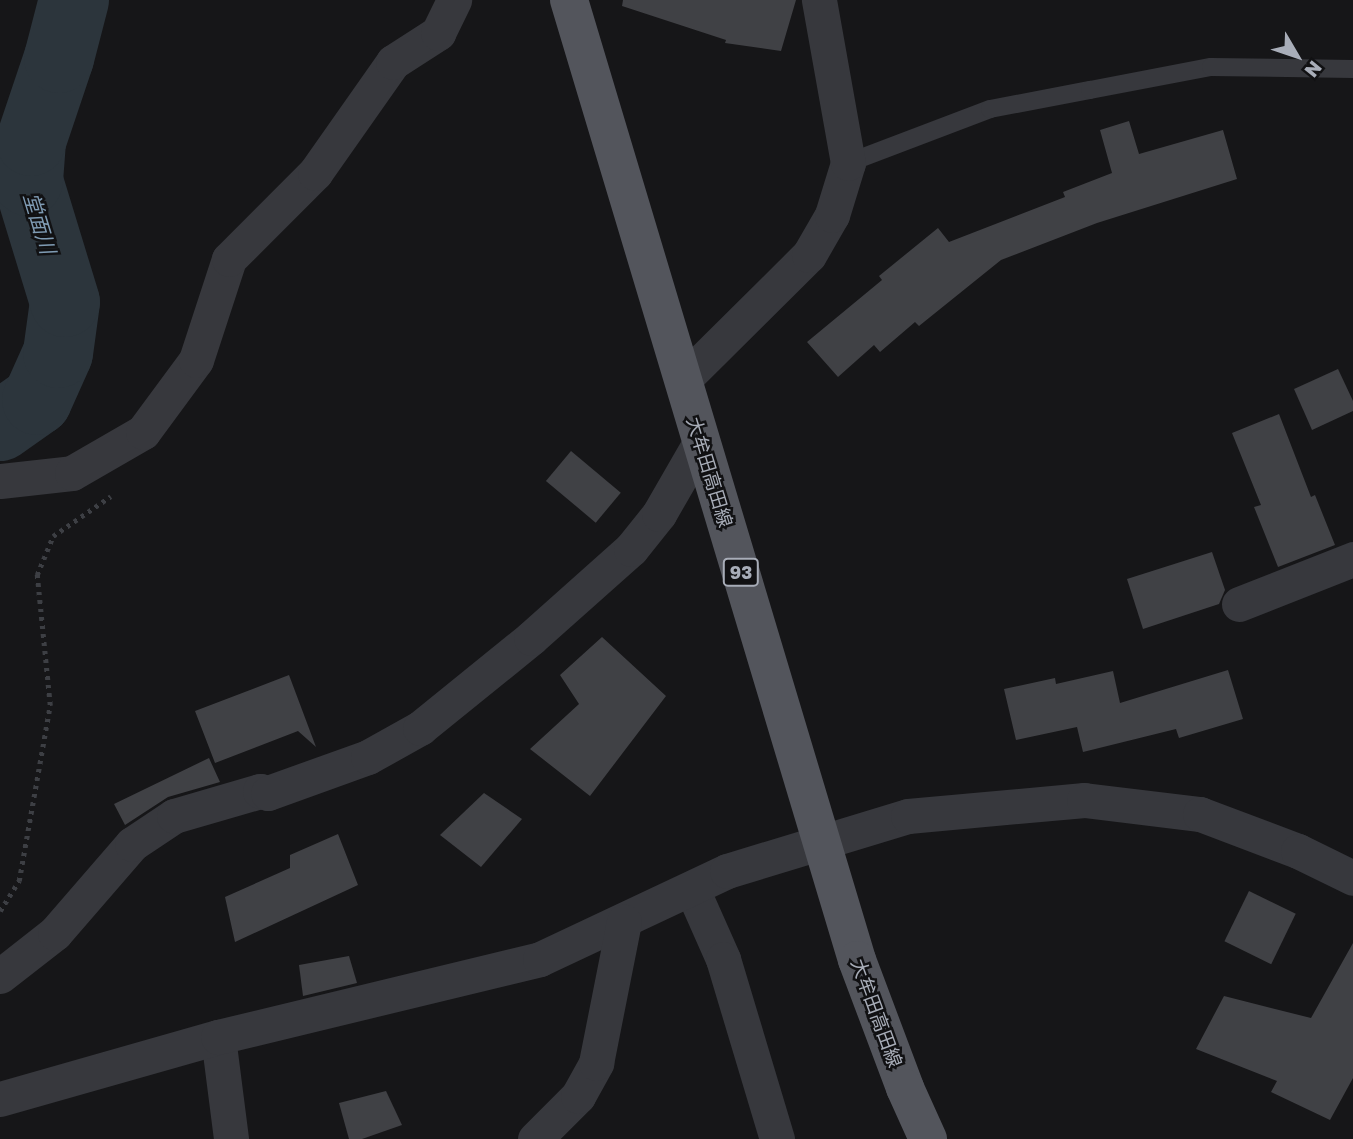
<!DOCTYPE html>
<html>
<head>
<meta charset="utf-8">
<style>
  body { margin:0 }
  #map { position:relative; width:1353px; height:1139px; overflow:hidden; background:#161618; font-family:"Golos Text","Noto Sans JP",sans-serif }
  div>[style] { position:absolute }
  .river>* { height:70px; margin:-35px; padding:0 35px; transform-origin:35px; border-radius:35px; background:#2c353c }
  .building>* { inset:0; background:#404145; transform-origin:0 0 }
  .path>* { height:4.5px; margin-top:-2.25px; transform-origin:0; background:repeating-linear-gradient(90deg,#3d3f44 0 3.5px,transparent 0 8.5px) }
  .service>* { height:18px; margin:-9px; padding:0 9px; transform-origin:9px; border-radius:9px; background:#37383d }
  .minor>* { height:35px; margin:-17.5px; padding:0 17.5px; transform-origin:17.5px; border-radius:17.5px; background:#37383d }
  .primary>* { height:38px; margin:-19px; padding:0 19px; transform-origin:19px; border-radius:19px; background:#53555c }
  span { translate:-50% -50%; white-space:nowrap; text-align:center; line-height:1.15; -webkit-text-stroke:5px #111113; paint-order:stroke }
  .shield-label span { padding:2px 5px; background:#111113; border:2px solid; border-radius:5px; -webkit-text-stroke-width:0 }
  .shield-label { font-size:18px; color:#a8adb8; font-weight:700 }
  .street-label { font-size:19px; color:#a8adb8 }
  .water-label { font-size:21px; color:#7f9bb3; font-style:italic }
  .north { position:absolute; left:1262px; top:21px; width:70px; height:70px; -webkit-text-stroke:5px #111113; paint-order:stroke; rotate:129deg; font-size:19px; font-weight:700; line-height:28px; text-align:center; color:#a8adb8 }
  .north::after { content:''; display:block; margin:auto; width:24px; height:32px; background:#a8adb8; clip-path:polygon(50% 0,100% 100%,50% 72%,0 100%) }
</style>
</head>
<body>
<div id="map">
  <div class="river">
    <i style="left:0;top:426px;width:45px;rotate:-35.1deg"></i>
    <i style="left:37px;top:400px;width:51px;rotate:-65.9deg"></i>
    <i style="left:58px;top:353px;width:51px;rotate:-82.2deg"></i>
    <i style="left:65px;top:302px;width:127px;rotate:-107deg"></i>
    <i style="left:28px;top:181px;width:40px;rotate:-85.7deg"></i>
    <i style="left:31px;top:141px;width:88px;rotate:-71.4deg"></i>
    <i style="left:59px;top:58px;width:60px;rotate:-75.5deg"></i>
  </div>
  <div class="building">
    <i style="clip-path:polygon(623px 0,796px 0,781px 51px,725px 43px,726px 40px,622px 6px)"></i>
    <i style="clip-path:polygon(1129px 121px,1139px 154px,1223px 130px,1237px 179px,1097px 223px,1001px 260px,919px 326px,915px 322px,880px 352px,874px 345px,838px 377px,807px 342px,882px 280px,879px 276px,938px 228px,949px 242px,1065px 197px,1063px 192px,1112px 173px,1100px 130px)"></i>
    <i style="clip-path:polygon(1338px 369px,1353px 401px,1353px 411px,1312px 430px,1294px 389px)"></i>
    <i style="clip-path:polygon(1279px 414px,1311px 497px,1315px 495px,1335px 545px,1278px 567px,1254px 507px,1261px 505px,1232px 433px)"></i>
    <i style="left:571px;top:451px;width:65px;height:39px;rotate:40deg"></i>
    <i style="clip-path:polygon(1212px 552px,1225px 590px,1219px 604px,1143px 629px,1127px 579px)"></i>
    <i style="clip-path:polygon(602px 637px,666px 696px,590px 796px,530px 749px,579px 704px,560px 675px)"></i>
    <i style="clip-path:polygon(1228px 670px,1243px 719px,1179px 738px,1176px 729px,1083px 752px,1077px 727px,1016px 740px,1004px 689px,1055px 678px,1056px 684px,1113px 671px,1120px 703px)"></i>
    <i style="clip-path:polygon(289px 675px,316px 747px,298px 731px,215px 763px,195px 711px)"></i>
    <i style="clip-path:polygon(209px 758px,220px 782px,168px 797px,125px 825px,114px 804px)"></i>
    <i style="clip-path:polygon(484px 793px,522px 819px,481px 867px,440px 835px)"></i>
    <i style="clip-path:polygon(338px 834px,358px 885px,235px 942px,225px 897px,290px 868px,290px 855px)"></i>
    <i style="left:1249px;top:891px;width:52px;height:56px;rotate:26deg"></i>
    <i style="clip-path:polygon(1353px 943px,1353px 1078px,1330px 1120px,1271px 1092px,1277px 1081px,1196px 1049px,1224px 996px,1311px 1018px)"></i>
    <i style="clip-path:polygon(349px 956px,357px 983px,303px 996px,299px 965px)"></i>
    <i style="clip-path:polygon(386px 1091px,402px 1125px,362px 1139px,349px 1139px,339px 1103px)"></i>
  </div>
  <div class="path">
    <i style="left:0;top:911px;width:36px;rotate:-58deg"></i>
    <i style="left:19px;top:881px;width:179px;rotate:-80deg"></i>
    <i style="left:50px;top:705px;width:131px;rotate:-95.7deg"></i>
    <i style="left:37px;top:575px;width:42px;rotate:-67.7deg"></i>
    <i style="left:53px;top:536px;width:70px;rotate:-34.6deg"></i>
  </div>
  <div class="service">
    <i style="left:848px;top:163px;width:152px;rotate:-20.8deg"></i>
    <i style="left:990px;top:109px;width:102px;rotate:-10.8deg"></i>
    <i style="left:1090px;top:90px;width:123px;rotate:-10.8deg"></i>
    <i style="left:1211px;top:67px;width:142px;rotate:0.8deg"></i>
  </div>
  <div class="minor">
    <i style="left:683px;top:380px;width:177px;rotate:-44.8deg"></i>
    <i style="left:809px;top:255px;width:46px;rotate:-60.1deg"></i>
    <i style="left:832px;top:215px;width:54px;rotate:-72.9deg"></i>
    <i style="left:848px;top:163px;width:166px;rotate:-100.1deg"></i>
    <i style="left:0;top:481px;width:72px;rotate:-6.3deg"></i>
    <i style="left:72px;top:473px;width:82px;rotate:-30deg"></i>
    <i style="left:143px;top:432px;width:89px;rotate:-53.6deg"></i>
    <i style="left:196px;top:360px;width:106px;rotate:-71.9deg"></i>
    <i style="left:229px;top:259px;width:122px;rotate:-45deg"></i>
    <i style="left:315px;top:173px;width:136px;rotate:-54.9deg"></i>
    <i style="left:393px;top:62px;width:54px;rotate:-32.8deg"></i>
    <i style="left:438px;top:33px;width:37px;rotate:-64deg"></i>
    <i style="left:1239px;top:604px;width:123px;rotate:-21.5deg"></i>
    <i style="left:692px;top:889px;width:77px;rotate:66.1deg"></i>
    <i style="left:723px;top:959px;width:188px;rotate:73.3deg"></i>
    <i style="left:0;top:976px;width:70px;rotate:-38deg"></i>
    <i style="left:55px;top:933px;width:118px;rotate:-49.1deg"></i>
    <i style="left:132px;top:844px;width:50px;rotate:-33.7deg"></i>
    <i style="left:174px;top:816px;width:90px;rotate:-16.2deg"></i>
    <i style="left:260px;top:791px;width:8px;rotate:14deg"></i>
    <i style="left:268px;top:793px;width:106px;rotate:-19.8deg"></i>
    <i style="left:368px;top:757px;width:60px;rotate:-29.1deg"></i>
    <i style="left:420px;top:728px;width:143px;rotate:-39deg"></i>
    <i style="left:531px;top:638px;width:134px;rotate:-41.7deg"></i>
    <i style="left:631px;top:549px;width:45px;rotate:-51.3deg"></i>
    <i style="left:659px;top:514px;width:84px;rotate:-60.1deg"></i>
    <i style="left:218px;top:1037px;width:103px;rotate:82.7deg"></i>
    <i style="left:0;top:1099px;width:227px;rotate:-15.9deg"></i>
    <i style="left:218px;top:1037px;width:331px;rotate:-13.6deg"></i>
    <i style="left:540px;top:959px;width:207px;rotate:-25.2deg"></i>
    <i style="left:727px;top:871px;width:189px;rotate:-16.9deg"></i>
    <i style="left:908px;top:816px;width:177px;rotate:-5.2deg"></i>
    <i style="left:1084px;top:800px;width:117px;rotate:6.9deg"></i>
    <i style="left:1200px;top:814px;width:105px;rotate:20.7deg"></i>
    <i style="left:1298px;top:851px;width:61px;rotate:26.1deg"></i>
    <i style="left:535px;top:1139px;width:61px;rotate:-45deg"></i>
    <i style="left:578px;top:1096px;width:38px;rotate:-61deg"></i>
    <i style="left:596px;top:1063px;width:144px;rotate:-78.8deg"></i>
  </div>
  <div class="primary">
    <i style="left:569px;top:0;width:1002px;rotate:73.3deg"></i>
    <i style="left:857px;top:960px;width:137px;rotate:69.4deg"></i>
    <i style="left:905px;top:1088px;width:56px;rotate:65.7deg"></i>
  </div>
  <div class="shield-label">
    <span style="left:741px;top:572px">93</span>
  </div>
  <div class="street-label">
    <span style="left:710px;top:472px;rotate:73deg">大牟田高田線</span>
    <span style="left:877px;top:1013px;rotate:70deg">大牟田高田線</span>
  </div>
  <div class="water-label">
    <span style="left:40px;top:223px;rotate:73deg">堂面川</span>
  </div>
  <div class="north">N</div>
</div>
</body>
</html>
